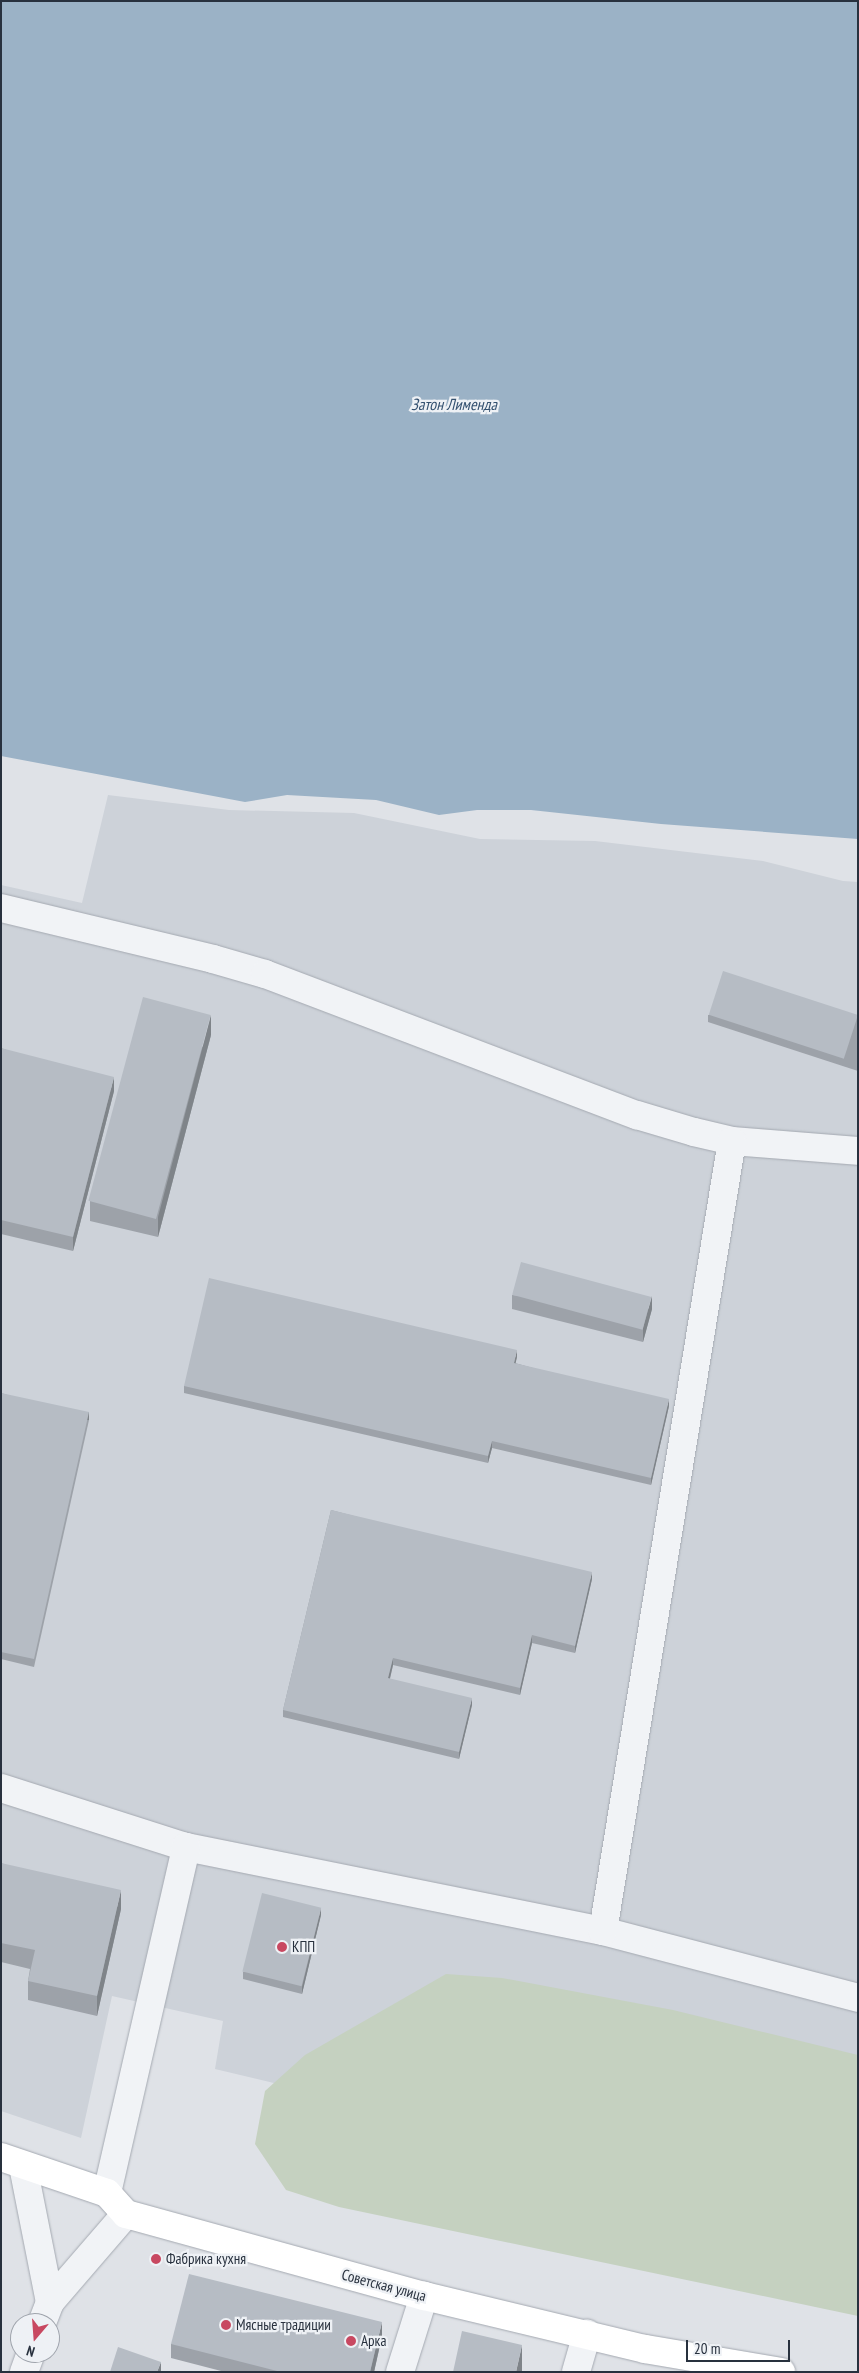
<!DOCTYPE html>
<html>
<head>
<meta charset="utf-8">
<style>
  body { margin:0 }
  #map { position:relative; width:859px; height:2373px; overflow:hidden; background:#dfe2e7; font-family:"PT Sans Narrow",sans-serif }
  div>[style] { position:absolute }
  .built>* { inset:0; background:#cdd2d9 }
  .green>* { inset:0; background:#c5d1c0 }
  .water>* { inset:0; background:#9bb2c6 }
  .roads { filter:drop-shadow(0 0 1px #a4a9b1) drop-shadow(0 0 1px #a4a9b1) }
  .minor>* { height:28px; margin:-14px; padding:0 14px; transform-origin:14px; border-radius:14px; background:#f1f3f6 }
  .major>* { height:28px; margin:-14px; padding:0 14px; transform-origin:14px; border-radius:14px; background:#fff }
  .wall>* { inset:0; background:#9da2a9 }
  .shaded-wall>* { inset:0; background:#7f8489; transform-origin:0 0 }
  .building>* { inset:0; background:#b6bcc4; transform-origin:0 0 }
  .dots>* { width:14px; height:14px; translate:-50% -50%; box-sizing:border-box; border:2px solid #eef1f5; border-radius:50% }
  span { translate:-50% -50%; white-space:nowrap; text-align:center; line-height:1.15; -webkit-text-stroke:4.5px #eef1f5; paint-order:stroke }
  .poi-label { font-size:15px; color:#28313e }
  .left { translate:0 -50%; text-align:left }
  .street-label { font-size:15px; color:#28313e }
  .water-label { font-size:16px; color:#345170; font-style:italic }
  .frame { position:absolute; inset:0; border:2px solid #28313e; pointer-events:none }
  .north { position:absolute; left:10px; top:2313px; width:50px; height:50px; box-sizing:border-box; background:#eef1f5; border:1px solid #9fa4ac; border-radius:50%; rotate:198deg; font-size:14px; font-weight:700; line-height:20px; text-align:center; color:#28313e }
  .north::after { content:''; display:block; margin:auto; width:18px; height:22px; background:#c84861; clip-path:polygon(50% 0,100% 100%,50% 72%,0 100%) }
  .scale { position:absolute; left:686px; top:2340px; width:104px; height:22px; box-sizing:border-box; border:2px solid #28313e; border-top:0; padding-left:6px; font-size:15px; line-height:18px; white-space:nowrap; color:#28313e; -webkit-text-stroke:4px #eef1f5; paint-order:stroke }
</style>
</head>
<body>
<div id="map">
  <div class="built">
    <i style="clip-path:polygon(108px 795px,229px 810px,354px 813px,480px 839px,595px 841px,763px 861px,843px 881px,858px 882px,858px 2223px,215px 2069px,223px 2021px,112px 1996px,81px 2138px,1px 2111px,1px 885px,82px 903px)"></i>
  </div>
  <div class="green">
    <i style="clip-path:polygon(446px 1974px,502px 1978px,673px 2010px,858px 2055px,858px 2316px,339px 2207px,286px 2190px,255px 2144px,265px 2091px,305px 2055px)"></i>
  </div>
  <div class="water">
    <i style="clip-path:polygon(1px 1px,858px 1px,858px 839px,661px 824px,531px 810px,477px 810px,439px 815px,376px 800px,287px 795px,245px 802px,1px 756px)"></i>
  </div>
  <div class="roads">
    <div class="minor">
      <i style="left:1px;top:908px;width:218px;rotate:13.5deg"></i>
      <i style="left:213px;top:959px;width:54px;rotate:16.1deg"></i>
      <i style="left:265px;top:974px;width:398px;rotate:20.8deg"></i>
      <i style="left:637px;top:1115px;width:59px;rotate:16.6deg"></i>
      <i style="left:694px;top:1132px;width:39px;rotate:13deg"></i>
      <i style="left:732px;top:1141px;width:126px;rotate:4.5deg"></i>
      <i style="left:1px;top:1788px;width:194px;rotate:17.7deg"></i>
      <i style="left:186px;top:1847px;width:425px;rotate:11.4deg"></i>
      <i style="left:603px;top:1931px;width:264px;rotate:14.7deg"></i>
      <i style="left:603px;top:1931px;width:800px;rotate:-80.73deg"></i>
      <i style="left:23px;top:2166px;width:139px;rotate:78.8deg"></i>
      <i style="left:107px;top:2193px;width:355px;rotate:-77.1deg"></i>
      <i style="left:42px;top:2323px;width:22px;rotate:-69deg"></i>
      <i style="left:50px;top:2302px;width:116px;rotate:-49.2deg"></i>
      <i style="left:24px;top:2372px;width:20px;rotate:-70deg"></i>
      <i style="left:400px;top:2372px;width:80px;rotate:-72.5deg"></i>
      <i style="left:576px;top:2372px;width:40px;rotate:-74deg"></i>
    </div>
    <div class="major">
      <i style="left:1px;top:2157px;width:112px;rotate:18.8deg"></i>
      <i style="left:107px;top:2193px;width:28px;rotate:48deg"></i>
      <i style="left:126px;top:2214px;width:309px;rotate:15.4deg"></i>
      <i style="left:424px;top:2296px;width:227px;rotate:13.5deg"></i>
      <i style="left:645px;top:2349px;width:138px;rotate:9.6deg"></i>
    </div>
  </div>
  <div class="wall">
    <i style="clip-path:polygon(708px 1015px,858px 1015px,858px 1071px,708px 1022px)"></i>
    <i style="clip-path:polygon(211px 1035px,158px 1237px,90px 1221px,90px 1201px)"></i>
    <i style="clip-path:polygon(1px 1048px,114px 1091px,73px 1251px,1px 1234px)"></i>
    <i style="clip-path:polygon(512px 1295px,652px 1309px,643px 1342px,512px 1309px)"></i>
    <i style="clip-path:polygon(517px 1357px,515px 1363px,669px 1406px,651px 1485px,492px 1448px,488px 1463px,184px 1393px,184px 1386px)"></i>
    <i style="clip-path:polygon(1px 1393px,89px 1420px,34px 1667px,1px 1659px)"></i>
    <i style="clip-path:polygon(331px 1510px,592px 1579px,575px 1653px,532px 1643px,520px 1695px,393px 1665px,390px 1679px,472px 1705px,459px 1759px,283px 1717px,283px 1710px)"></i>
    <i style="clip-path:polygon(1px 1863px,121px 1909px,97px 2016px,28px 2000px,28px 1981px,30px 1969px,1px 1962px)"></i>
    <i style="clip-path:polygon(321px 1915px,302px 1994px,243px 1979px,243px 1972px)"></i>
    <i style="clip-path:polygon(382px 2336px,374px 2372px,225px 2372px,171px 2358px,171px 2344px)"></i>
  </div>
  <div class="shaded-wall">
    <i style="clip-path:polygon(211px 1015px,211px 1035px,158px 1237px,158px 1217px)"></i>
    <i style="clip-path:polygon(114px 1077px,114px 1091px,73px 1251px,73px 1237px)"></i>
    <i style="clip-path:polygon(652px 1296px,652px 1309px,643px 1342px,643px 1328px)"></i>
    <i style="clip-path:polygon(517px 1350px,517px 1357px,514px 1370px,514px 1363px)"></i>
    <i style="clip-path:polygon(669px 1399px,669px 1406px,651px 1485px,651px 1478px)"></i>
    <i style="left:89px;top:1412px;width:8px;height:253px;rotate:90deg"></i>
    <i style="clip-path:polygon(492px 1441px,492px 1448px,488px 1463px,488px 1456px)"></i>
    <i style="clip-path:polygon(592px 1572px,592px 1579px,575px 1653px,575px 1646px)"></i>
    <i style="clip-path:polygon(532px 1635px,532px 1643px,520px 1695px,520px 1688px)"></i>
    <i style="clip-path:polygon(393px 1658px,393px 1665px,388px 1686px,388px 1678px)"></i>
    <i style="clip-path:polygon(472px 1698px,472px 1705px,459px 1759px,459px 1752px)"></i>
    <i style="clip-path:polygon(121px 1890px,121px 1909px,97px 2016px,97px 1996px)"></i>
    <i style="clip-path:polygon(321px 1908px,321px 1915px,302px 1994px,302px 1987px)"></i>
    <i style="clip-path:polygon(382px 2322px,382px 2336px,374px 2372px,370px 2372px)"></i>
    <i style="clip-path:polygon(522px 2345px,522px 2372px,516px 2372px)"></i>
    <i style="clip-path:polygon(161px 2362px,161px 2372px,157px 2372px)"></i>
  </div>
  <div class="building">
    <i style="left:723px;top:971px;width:142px;height:46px;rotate:18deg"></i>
    <i style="left:143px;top:997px;width:70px;height:211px;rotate:15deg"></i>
    <i style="clip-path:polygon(1px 1048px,114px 1077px,73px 1237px,1px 1220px)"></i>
    <i style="left:521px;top:1262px;width:135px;height:34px;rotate:15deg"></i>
    <i style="clip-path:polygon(209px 1278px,517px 1350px,514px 1363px,669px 1399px,651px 1478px,492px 1441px,488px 1456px,184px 1386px)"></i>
    <i style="clip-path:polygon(1px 1393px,89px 1412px,34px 1659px,1px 1652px)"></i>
    <i style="clip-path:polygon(331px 1510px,592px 1572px,575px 1646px,532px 1635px,520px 1688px,393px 1658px,388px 1678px,472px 1698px,459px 1752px,283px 1710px)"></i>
    <i style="clip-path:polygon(1px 1863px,121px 1890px,97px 1996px,28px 1981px,35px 1950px,1px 1943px)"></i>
    <i style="left:262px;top:1893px;width:61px;height:81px;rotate:14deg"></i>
    <i style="clip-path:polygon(189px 2274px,382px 2322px,370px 2372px,281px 2372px,171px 2344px)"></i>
    <i style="clip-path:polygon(462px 2331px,522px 2345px,516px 2372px,453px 2372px)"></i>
    <i style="clip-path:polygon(118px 2347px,161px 2362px,157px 2372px,110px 2372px)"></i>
  </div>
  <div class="dots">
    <i style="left:282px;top:1947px;background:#c84861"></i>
    <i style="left:156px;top:2259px;background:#c84861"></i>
    <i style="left:226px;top:2325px;background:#c84861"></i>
    <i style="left:351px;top:2341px;background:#c84861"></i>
  </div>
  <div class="poi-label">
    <span class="left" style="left:292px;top:1947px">КПП</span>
    <span class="left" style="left:166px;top:2259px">Фабрика кухня</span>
    <span class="left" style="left:236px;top:2325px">Мясные традиции</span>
    <span class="left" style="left:361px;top:2341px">Арка</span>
  </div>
  <div class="street-label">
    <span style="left:384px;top:2285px;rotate:15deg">Советская улица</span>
  </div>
  <div class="water-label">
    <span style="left:454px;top:404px">Затон Лименда</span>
  </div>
  <div class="frame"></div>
  <div class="north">N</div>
  <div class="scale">20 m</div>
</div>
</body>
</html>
